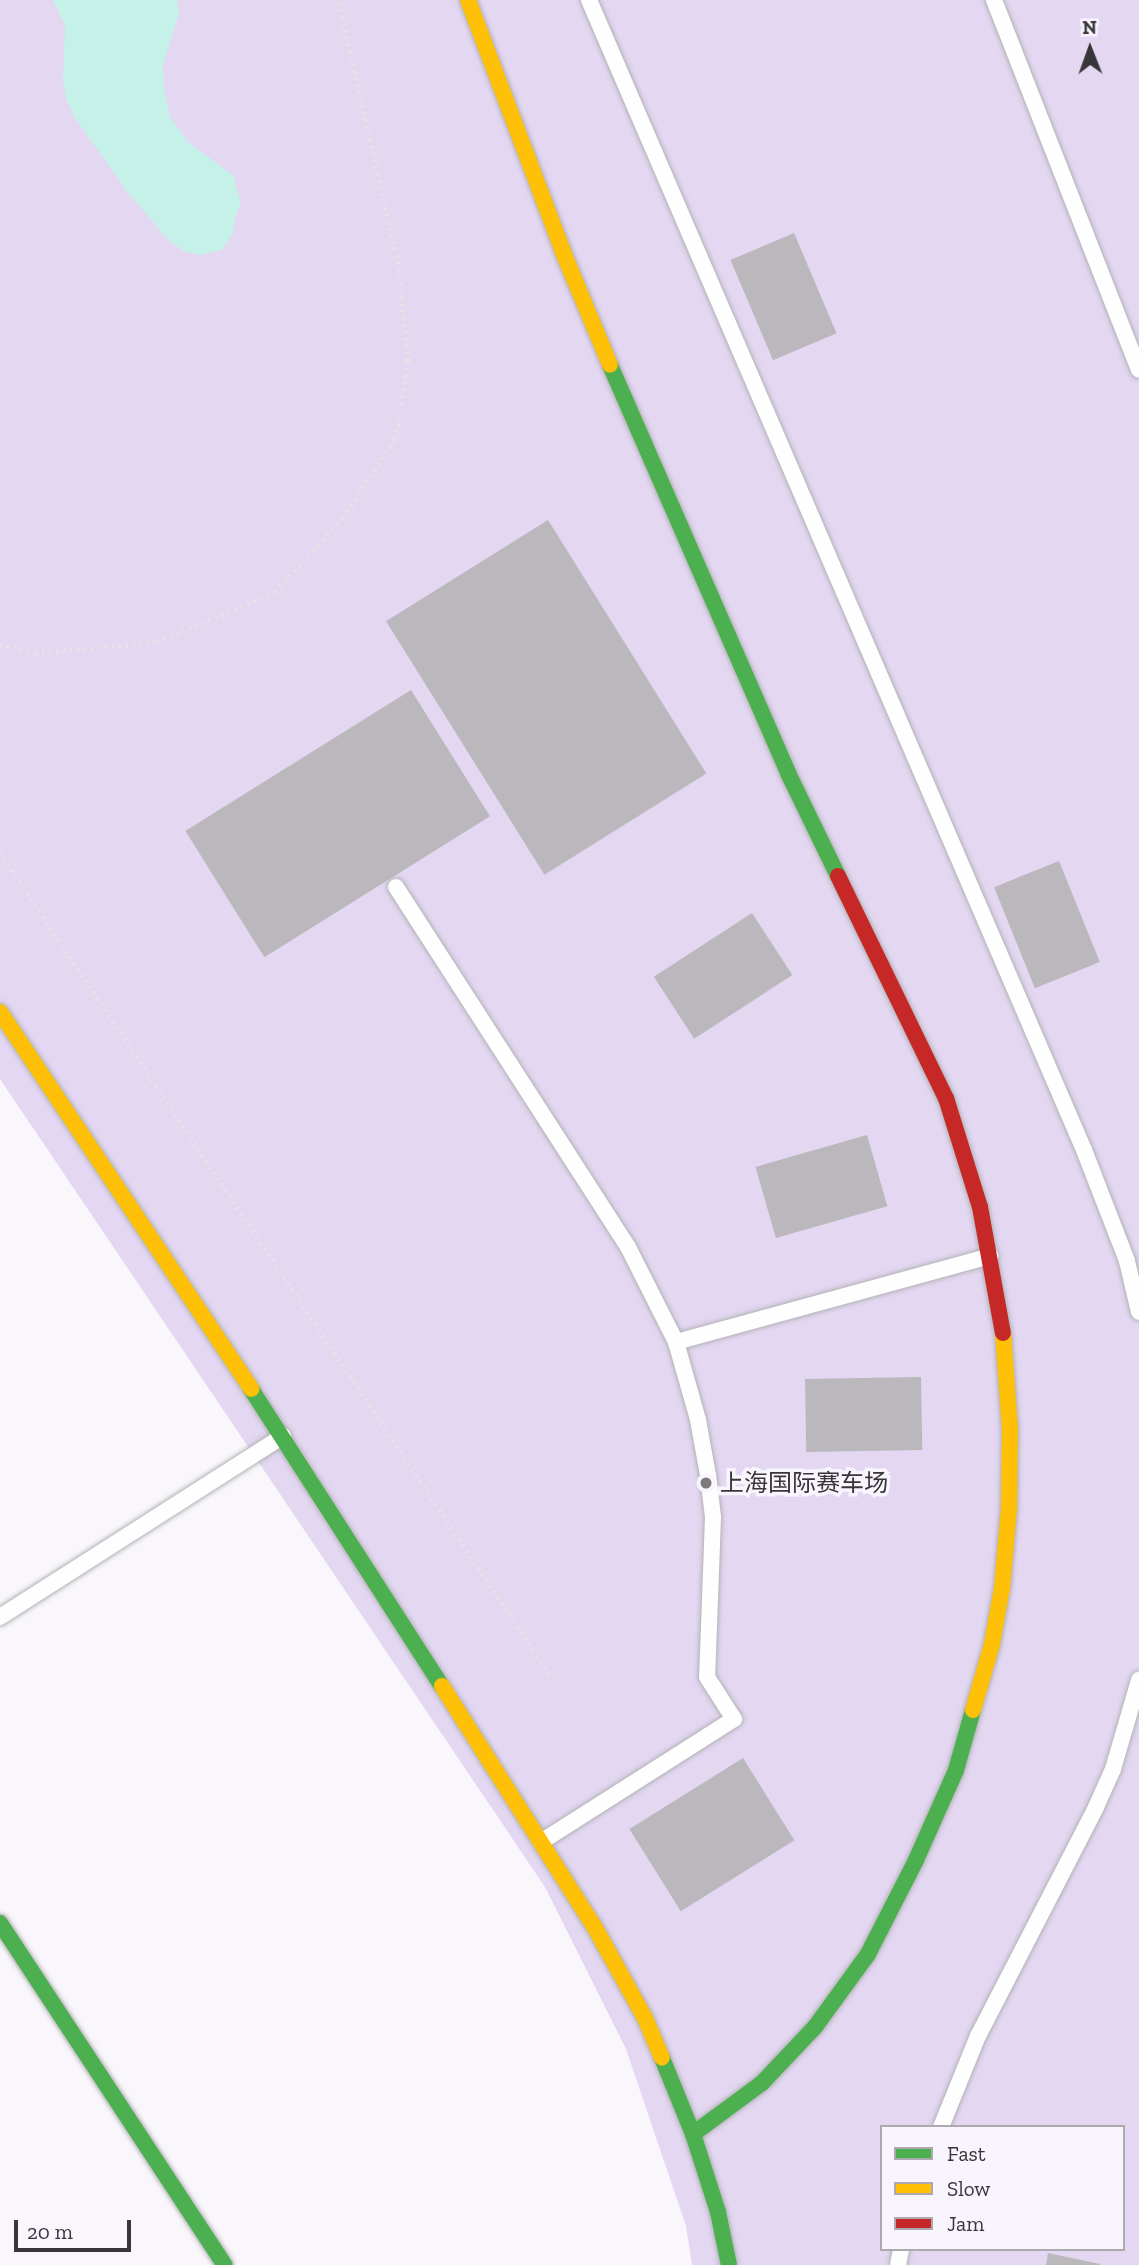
<!DOCTYPE html>
<html>
<head>
<meta charset="utf-8">
<style>
  body { margin:0 }
  #map { position:relative; width:1139px; height:2265px; overflow:hidden; background:#f9f7fc; font-family:"Zilla Slab","Noto Sans SC",serif }
  div>[style] { position:absolute }
  .green>* { inset:0; background:#e3d7f2 }
  .water>* { inset:0; background:#c5f1e8 }
  .building>* { inset:0; background:#bab8bc; transform-origin:0 0 }
  .path>* { height:4.5px; margin-top:-2.25px; transform-origin:0; background:repeating-linear-gradient(90deg,#e4e3e5 0 2px,transparent 0 7px) }
  .roads { filter:drop-shadow(0 0 2px #b3b2b5) drop-shadow(0 0 2px #b3b2b5) }
  .lane>* { height:16px; margin:-8px; padding:0 8px; transform-origin:8px; border-radius:8px; background:#fefeff }
  .fast>* { height:16px; margin:-8px; padding:0 8px; transform-origin:8px; border-radius:8px; background:#4caf50 }
  .slow>* { height:16px; margin:-8px; padding:0 8px; transform-origin:8px; border-radius:8px; background:#ffc107 }
  .jam>* { height:16px; margin:-8px; padding:0 8px; transform-origin:8px; border-radius:8px; background:#c62828 }
  .dots>* { width:19px; height:19px; translate:-50% -50%; box-sizing:border-box; border:4px solid #f9f5fe; border-radius:50% }
  span { translate:-50% -50%; white-space:nowrap; text-align:center; line-height:1.15; -webkit-text-stroke:7px #f9f5fe; paint-order:stroke }
  .poi-label { font-size:24px; color:#383639 }
  .left { translate:0 -50%; text-align:left }
  .legend { position:absolute; left:880px; top:2125px; width:245px; height:126px; box-sizing:border-box; background:#f9f5fe; border:2px solid #aca9af; margin:0; padding:9px 12px; list-style:none; font-size:21px; color:#383639 }
  .legend li { display:flex; align-items:center; gap:14px; height:35px }
  .legend b { width:35px; border:2px solid #aca9af }
  .north { position:absolute; left:1055px; top:14px; width:70px; height:70px; -webkit-text-stroke:5px #f9f5fe; paint-order:stroke; rotate:359deg; font-size:19px; font-weight:700; line-height:28px; text-align:center; color:#383639 }
  .north::after { content:''; display:block; margin:auto; width:24px; height:32px; background:#383639; clip-path:polygon(50% 0,100% 100%,50% 72%,0 100%) }
  .scale { position:absolute; left:14px; top:2220px; width:117px; height:32px; box-sizing:border-box; border:4px solid #383639; border-top:0; padding-left:9px; font-size:21px; line-height:24px; white-space:nowrap; color:#383639; -webkit-text-stroke:5px #f9f5fe; paint-order:stroke }
</style>
</head>
<body>
<div id="map">
  <div class="green">
    <i style="clip-path:polygon(evenodd,0 0,1139px 0,1139px 2265px,692px 2265px,686px 2226px,626px 2049px,545px 1887px,0 1079px,0 0,882px 2127px,1123px 2127px,1123px 2249px,882px 2249px,882px 2127px)"></i>
  </div>
  <div class="water">
    <i style="clip-path:polygon(53px 0,177px 0,179px 13px,163px 66px,164px 88px,170px 117px,189px 143px,233px 175px,241px 203px,235px 217px,232px 235px,222px 250px,200px 255px,185px 252px,168px 240px,126px 190px,75px 118px,66px 98px,63px 82px,65px 26px)"></i>
  </div>
  <div class="building">
    <i style="left:794px;top:233px;width:109px;height:69px;rotate:67deg"></i>
    <i style="left:548px;top:520px;width:299px;height:191px;rotate:58deg"></i>
    <i style="left:411px;top:690px;width:149px;height:266px;rotate:58deg"></i>
    <i style="left:1059px;top:861px;width:109px;height:70px;rotate:68deg"></i>
    <i style="left:752px;top:913px;width:74px;height:117px;rotate:57deg"></i>
    <i style="left:867px;top:1135px;width:74px;height:116px;rotate:74deg"></i>
    <i style="left:921px;top:1377px;width:73px;height:116px;rotate:89deg"></i>
    <i style="left:743px;top:1758px;width:97px;height:134px;rotate:58deg"></i>
    <i style="clip-path:polygon(1048px 2253px,1100px 2264px,1100px 2265px,1046px 2265px)"></i>
  </div>
  <div class="path">
    <i style="left:0;top:644px;width:36px;rotate:14deg"></i>
    <i style="left:35px;top:653px;width:122px;rotate:-5.2deg"></i>
    <i style="left:157px;top:642px;width:128px;rotate:-23deg"></i>
    <i style="left:275px;top:592px;width:101px;rotate:-47.8deg"></i>
    <i style="left:343px;top:517px;width:94px;rotate:-56.3deg"></i>
    <i style="left:395px;top:439px;width:79px;rotate:-80.5deg"></i>
    <i style="left:408px;top:361px;width:98px;rotate:-95.9deg"></i>
    <i style="left:398px;top:264px;width:271px;rotate:-102.8deg"></i>
    <i style="left:0;top:852px;width:992px;rotate:56.26deg"></i>
  </div>
  <div class="roads">
    <div class="lane">
      <i style="left:589px;top:0;width:1252px;rotate:66.71deg"></i>
      <i style="left:1084px;top:1150px;width:119px;rotate:68.8deg"></i>
      <i style="left:1127px;top:1261px;width:52px;rotate:76.8deg"></i>
      <i style="left:994px;top:0;width:397px;rotate:68.6deg"></i>
      <i style="left:396px;top:887px;width:428px;rotate:57.2deg"></i>
      <i style="left:628px;top:1247px;width:106px;rotate:63.2deg"></i>
      <i style="left:676px;top:1342px;width:81px;rotate:74.2deg"></i>
      <i style="left:698px;top:1420px;width:56px;rotate:79.7deg"></i>
      <i style="left:708px;top:1475px;width:42px;rotate:83.2deg"></i>
      <i style="left:713px;top:1517px;width:160px;rotate:92.1deg"></i>
      <i style="left:707px;top:1677px;width:50px;rotate:57.3deg"></i>
      <i style="left:734px;top:1719px;width:229px;rotate:147.5deg"></i>
      <i style="left:676px;top:1342px;width:326px;rotate:-15.3deg"></i>
      <i style="left:0;top:1617px;width:336px;rotate:-32.6deg"></i>
      <i style="left:941px;top:2127px;width:98px;rotate:-67.9deg"></i>
      <i style="left:978px;top:2036px;width:258px;rotate:-62.7deg"></i>
      <i style="left:1096px;top:1807px;width:42px;rotate:-65.9deg"></i>
      <i style="left:1113px;top:1769px;width:93px;rotate:-73.7deg"></i>
      <i style="left:898px;top:2265px;width:16px;rotate:-79deg"></i>
    </div>
    <div class="fast">
      <i style="left:610px;top:365px;width:445px;rotate:66.4deg"></i>
      <i style="left:788px;top:773px;width:114px;rotate:64.1deg"></i>
      <i style="left:251px;top:1389px;width:353px;rotate:57.3deg"></i>
      <i style="left:0;top:1923px;width:409px;rotate:56.7deg"></i>
      <i style="left:662px;top:2058px;width:82px;rotate:67.8deg"></i>
      <i style="left:693px;top:2134px;width:82px;rotate:72.2deg"></i>
      <i style="left:718px;top:2212px;width:54px;rotate:78.3deg"></i>
      <i style="left:693px;top:2134px;width:86px;rotate:-36.5deg"></i>
      <i style="left:762px;top:2083px;width:77px;rotate:-46.6deg"></i>
      <i style="left:815px;top:2027px;width:90px;rotate:-54deg"></i>
      <i style="left:868px;top:1954px;width:106px;rotate:-62.9deg"></i>
      <i style="left:916px;top:1860px;width:98px;rotate:-66deg"></i>
      <i style="left:956px;top:1770px;width:62px;rotate:-74.2deg"></i>
    </div>
    <div class="slow">
      <i style="left:468px;top:0;width:269px;rotate:69.3deg"></i>
      <i style="left:563px;top:252px;width:122px;rotate:67.4deg"></i>
      <i style="left:0;top:1012px;width:453px;rotate:56.3deg"></i>
      <i style="left:442px;top:1686px;width:284px;rotate:57.7deg"></i>
      <i style="left:594px;top:1926px;width:105px;rotate:61deg"></i>
      <i style="left:645px;top:2018px;width:43px;rotate:67deg"></i>
      <i style="left:973px;top:1710px;width:69px;rotate:-73.9deg"></i>
      <i style="left:992px;top:1644px;width:57px;rotate:-79.9deg"></i>
      <i style="left:1002px;top:1588px;width:80px;rotate:-85deg"></i>
      <i style="left:1009px;top:1508px;width:78px;rotate:-89.3deg"></i>
      <i style="left:1010px;top:1430px;width:97px;rotate:-94.1deg"></i>
    </div>
    <div class="jam">
      <i style="left:838px;top:876px;width:247px;rotate:64.1deg"></i>
      <i style="left:946px;top:1098px;width:114px;rotate:72.7deg"></i>
      <i style="left:980px;top:1207px;width:128px;rotate:79.7deg"></i>
    </div>
  </div>
  <div class="dots">
    <i style="left:706px;top:1483px;background:#7c7a7d"></i>
  </div>
  <div class="poi-label">
    <span class="left" style="left:720px;top:1483px">上海国际赛车场</span>
  </div>
  <ul class="legend">
  <li><b style="height:9px;background:#4caf50"></b>Fast</li>
  <li><b style="height:9px;background:#ffc107"></b>Slow</li>
  <li><b style="height:9px;background:#c62828"></b>Jam</li>
  </ul>
  <div class="north">N</div>
  <div class="scale">20 m</div>
</div>
</body>
</html>
